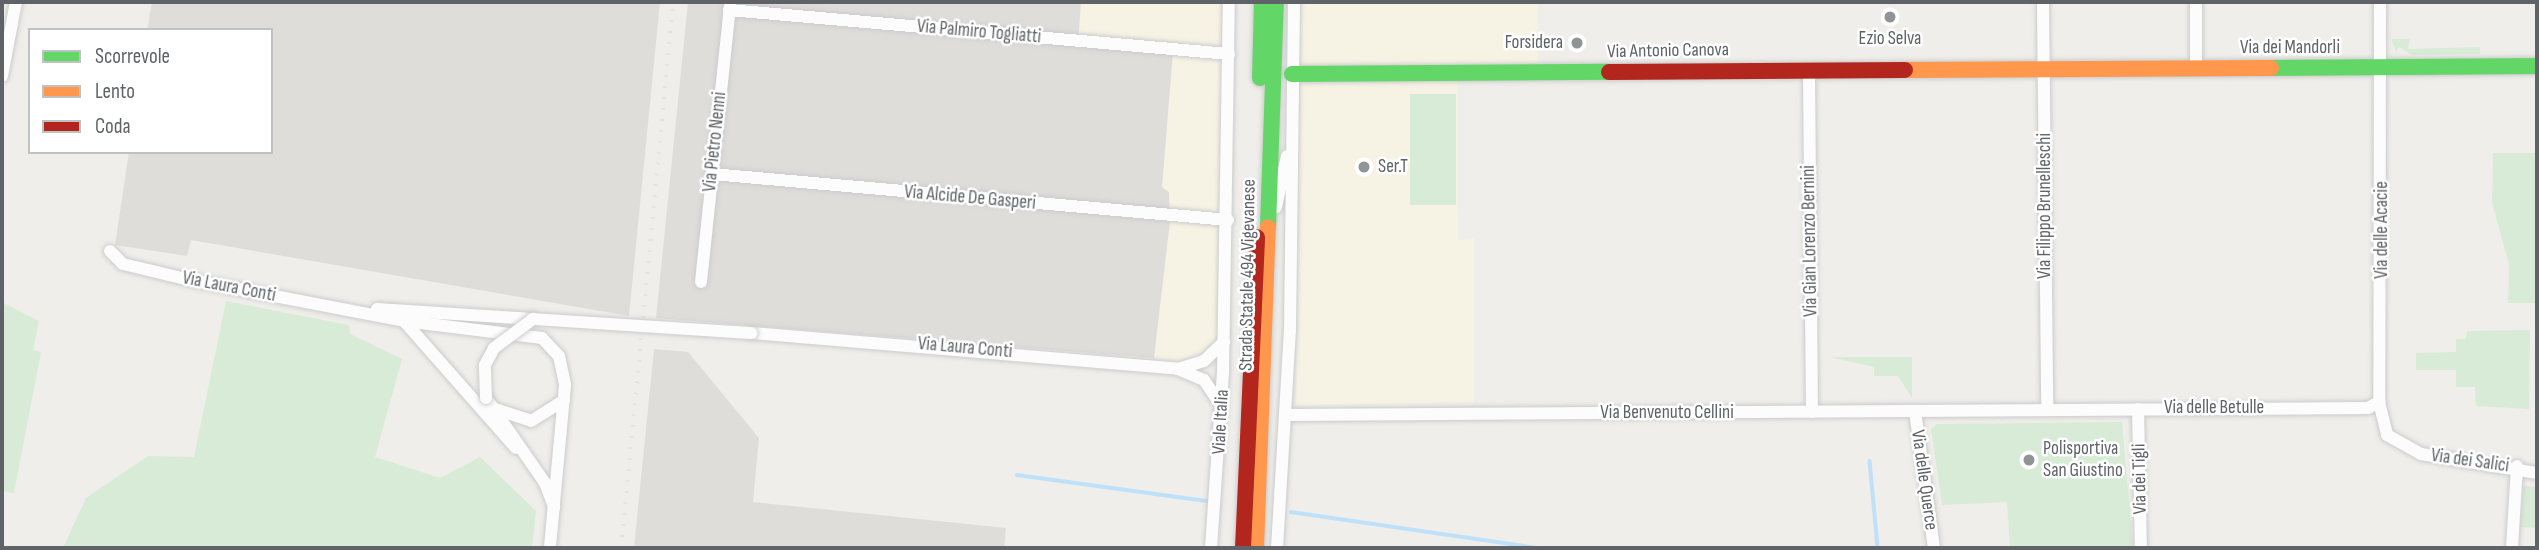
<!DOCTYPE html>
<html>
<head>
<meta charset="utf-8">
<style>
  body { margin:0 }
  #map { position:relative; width:2539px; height:550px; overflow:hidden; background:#efeeea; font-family:"Sofia Sans Condensed",sans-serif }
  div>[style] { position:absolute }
  .commercial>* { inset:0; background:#f7f3e4 }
  .industrial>* { inset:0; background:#dfddda }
  .green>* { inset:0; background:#d8ebd6; transform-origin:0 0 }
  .stream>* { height:3.5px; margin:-1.75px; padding:0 1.75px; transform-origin:1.75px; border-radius:1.75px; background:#bfe0f9 }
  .roads { filter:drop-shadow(0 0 2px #cbcccc) drop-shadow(0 0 2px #cbcccc) }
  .street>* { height:12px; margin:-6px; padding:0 6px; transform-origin:6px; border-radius:6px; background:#fdfcfc }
  .fast>* { height:16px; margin:-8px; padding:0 8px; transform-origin:8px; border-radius:8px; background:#63d668 }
  .slow>* { height:16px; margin:-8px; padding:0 8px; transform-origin:8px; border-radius:8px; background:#ff974d }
  .jam>* { height:16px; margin:-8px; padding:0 8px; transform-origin:8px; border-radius:8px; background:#b3261e }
  .rail>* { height:3.5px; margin-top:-1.75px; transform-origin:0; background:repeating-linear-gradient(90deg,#e4e4e4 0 2px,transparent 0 11px) }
  .bridges { filter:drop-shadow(0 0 2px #cbcccc) drop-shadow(0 0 2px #cbcccc) }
  .street-bridge>* { height:12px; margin:-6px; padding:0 6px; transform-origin:6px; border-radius:6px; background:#fdfcfc }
  .dots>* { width:19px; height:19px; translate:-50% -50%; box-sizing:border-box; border:4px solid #fff; border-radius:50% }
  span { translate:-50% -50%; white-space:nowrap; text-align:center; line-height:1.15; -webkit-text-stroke:5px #fff; paint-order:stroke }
  .street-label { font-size:19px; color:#5f6368 }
  .poi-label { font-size:19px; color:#5f6368 }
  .right { translate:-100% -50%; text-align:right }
  .left { translate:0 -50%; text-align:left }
  .frame { position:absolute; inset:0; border:4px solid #5f6368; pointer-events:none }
  .legend { position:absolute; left:28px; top:28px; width:245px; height:126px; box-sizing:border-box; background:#fff; border:2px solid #bfc1c3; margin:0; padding:9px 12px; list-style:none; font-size:21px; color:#5f6368 }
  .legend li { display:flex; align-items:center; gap:14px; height:35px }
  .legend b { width:35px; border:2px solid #bfc1c3 }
</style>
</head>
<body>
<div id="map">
  <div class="commercial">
    <i style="clip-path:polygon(1081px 2px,1226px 2px,1218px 333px,1206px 353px,1184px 362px,1154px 358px,1170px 221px,1162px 187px,1173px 52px,1078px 45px)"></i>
    <i style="clip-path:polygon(1300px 2px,1537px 2px,1538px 64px,1457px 65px,1458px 241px,1474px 238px,1474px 402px,1296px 405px)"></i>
  </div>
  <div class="industrial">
    <i style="clip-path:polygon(152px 2px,660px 2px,629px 316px,191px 240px,187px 256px,115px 245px,129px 152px,271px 152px,271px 30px,147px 30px)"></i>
    <i style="clip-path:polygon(688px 2px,1081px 2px,1078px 45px,1173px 52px,1162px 187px,1169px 192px,1170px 221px,1154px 358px,656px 318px)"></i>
    <i style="clip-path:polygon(654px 349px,688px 352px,759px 438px,753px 502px,1006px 528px,1004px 548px,634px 548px)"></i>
  </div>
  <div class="green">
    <i style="clip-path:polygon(2391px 39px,2410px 39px,2408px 49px,2480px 47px,2480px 54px,2412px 55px,2399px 47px,2396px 52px)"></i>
    <i style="left:1410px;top:94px;width:46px;height:111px"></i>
    <i style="clip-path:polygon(2493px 153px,2537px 153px,2537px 303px,2508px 303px,2509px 264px,2492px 203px)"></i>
    <i style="clip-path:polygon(226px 301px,349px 325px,350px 334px,402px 359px,375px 457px,440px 478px,480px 457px,536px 511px,532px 548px,63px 548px,86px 498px,148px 456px,194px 457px)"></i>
    <i style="clip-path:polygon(2px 302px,39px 321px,33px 350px,41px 352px,14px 493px,2px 491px)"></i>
    <i style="clip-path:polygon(2530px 330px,2529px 409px,2476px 406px,2475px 387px,2456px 387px,2456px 370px,2416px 370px,2416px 353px,2456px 352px,2456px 339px,2466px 339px,2467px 331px)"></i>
    <i style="clip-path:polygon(1830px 357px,1912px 357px,1912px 398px,1898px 376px,1874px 376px,1874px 367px)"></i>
    <i style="clip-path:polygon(2122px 422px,2133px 547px,2010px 548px,2007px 502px,1942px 505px,1931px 430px,1936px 424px)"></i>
    <i style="clip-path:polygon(2523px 486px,2537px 487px,2537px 528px,2520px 527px)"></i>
  </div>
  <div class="stream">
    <i style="left:1870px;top:461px;width:87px;rotate:84.7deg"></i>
    <i style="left:1017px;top:475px;width:191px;rotate:7.8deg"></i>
    <i style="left:1291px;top:512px;width:250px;rotate:8.3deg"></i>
  </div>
  <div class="roads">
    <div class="street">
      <i style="left:2043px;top:2px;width:408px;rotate:89.4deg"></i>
      <i style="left:2196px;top:2px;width:67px;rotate:90deg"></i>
      <i style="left:2380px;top:2px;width:400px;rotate:90.1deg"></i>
      <i style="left:2379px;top:402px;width:34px;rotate:76deg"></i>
      <i style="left:2387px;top:435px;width:39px;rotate:29deg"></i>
      <i style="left:2421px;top:454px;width:118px;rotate:9.3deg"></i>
      <i style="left:729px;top:10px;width:502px;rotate:5.03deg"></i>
      <i style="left:1809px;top:71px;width:341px;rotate:89.5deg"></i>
      <i style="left:2px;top:76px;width:75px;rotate:-79.3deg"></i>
      <i style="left:712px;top:174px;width:518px;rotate:5.09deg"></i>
      <i style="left:1276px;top:207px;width:52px;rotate:-77.8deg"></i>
      <i style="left:110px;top:251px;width:18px;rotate:45deg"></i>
      <i style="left:123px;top:264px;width:65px;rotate:13.4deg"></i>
      <i style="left:186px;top:279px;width:222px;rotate:10.9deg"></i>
      <i style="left:404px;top:321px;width:139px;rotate:7deg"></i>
      <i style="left:542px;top:338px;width:25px;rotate:47deg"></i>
      <i style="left:559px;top:356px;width:30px;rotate:78deg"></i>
      <i style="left:565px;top:385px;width:164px;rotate:95.3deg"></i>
      <i style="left:701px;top:282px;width:280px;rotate:-84deg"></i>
      <i style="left:377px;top:309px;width:156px;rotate:3.7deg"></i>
      <i style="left:404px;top:321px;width:169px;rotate:48.6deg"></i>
      <i style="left:752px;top:333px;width:428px;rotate:4.8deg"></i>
      <i style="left:1178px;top:369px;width:28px;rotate:23deg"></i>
      <i style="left:1204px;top:380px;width:30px;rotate:56deg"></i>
      <i style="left:1178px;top:369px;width:27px;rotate:-17deg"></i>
      <i style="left:1204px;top:361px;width:28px;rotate:-44deg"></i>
      <i style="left:486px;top:398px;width:103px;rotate:55.2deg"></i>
      <i style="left:545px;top:483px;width:26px;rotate:69deg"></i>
      <i style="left:495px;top:409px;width:38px;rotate:18deg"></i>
      <i style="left:531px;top:421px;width:39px;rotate:-32deg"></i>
      <i style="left:2138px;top:409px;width:139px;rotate:88.8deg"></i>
      <i style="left:1915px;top:411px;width:138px;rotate:82.1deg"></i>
      <i style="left:1287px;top:415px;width:1081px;rotate:-0.37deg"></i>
      <i style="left:2368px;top:408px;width:13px;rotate:-29deg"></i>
      <i style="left:1211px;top:548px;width:175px;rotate:-86.1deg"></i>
      <i style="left:1223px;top:373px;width:371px;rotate:-89.1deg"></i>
      <i style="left:1277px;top:548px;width:217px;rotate:-86.6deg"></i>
      <i style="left:1290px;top:331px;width:329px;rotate:-89.3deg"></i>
      <i style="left:2512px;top:548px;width:82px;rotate:-86.5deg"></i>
    </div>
    <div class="fast">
      <i style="left:2271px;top:68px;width:266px;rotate:-0.4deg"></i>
      <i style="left:1292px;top:74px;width:317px;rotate:-0.4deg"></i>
      <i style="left:1260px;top:78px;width:76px;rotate:-88.5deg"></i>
      <i style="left:1268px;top:227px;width:225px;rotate:-88deg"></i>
    </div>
    <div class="slow">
      <i style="left:1905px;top:70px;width:366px;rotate:-0.3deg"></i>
      <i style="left:1256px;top:548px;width:321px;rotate:-87.9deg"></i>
    </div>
    <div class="jam">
      <i style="left:1609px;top:72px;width:296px;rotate:-0.4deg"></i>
      <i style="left:1243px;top:548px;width:311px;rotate:-87.4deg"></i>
    </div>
  </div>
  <div class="rail">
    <i style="left:621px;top:548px;width:548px;rotate:-84.56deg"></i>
  </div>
  <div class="bridges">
    <div class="street-bridge">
      <i style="left:486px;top:398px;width:33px;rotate:-92deg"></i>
      <i style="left:485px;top:365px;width:19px;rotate:-62deg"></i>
      <i style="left:494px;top:348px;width:49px;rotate:-36.6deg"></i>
      <i style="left:533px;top:319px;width:219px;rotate:3.7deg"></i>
    </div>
  </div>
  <div class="dots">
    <i style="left:1890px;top:17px;background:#919496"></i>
    <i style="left:1577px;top:43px;background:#919496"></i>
    <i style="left:1364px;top:167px;background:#919496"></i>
    <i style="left:2029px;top:460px;background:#919496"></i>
  </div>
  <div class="street-label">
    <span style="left:979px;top:32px;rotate:5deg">Via Palmiro Togliatti</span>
    <span style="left:2290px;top:48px">Via dei Mandorli</span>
    <span style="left:1668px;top:51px;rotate:-1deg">Via Antonio Canova</span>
    <span style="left:715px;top:142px;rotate:-84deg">Via Pietro Nenni</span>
    <span style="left:970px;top:198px;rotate:5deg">Via Alcide De Gasperi</span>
    <span style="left:2045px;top:206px;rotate:-90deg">Via Filippo Brunelleschi</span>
    <span style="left:2382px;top:230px;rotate:-90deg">Via delle Acacie</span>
    <span style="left:1810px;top:241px;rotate:-91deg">Via Gian Lorenzo Bernini</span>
    <span style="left:1248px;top:275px;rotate:-89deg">Strada Statale 494 Vigevanese</span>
    <span style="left:229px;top:287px;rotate:11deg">Via Laura Conti</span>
    <span style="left:965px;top:348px;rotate:5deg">Via Laura Conti</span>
    <span style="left:2214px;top:408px">Via delle Betulle</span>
    <span style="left:1667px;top:413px">Via Benvenuto Cellini</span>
    <span style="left:1221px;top:422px;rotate:-87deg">Viale Italia</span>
    <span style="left:2470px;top:461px;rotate:8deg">Via dei Salici</span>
    <span style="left:2140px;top:479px;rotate:-91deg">Via dei Tigli</span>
    <span style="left:1924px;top:480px;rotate:82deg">Via delle Querce</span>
  </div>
  <div class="poi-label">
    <span style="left:1890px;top:39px">Ezio Selva</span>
    <span class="right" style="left:1563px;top:43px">Forsidera</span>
    <span class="left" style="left:1378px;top:167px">Ser.T</span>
    <span class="left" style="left:2043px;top:460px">Polisportiva<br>San Giustino</span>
  </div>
  <div class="frame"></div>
  <ul class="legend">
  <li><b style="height:9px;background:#63d668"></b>Scorrevole</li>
  <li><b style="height:9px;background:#ff974d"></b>Lento</li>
  <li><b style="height:9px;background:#b3261e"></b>Coda</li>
  </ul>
</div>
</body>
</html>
